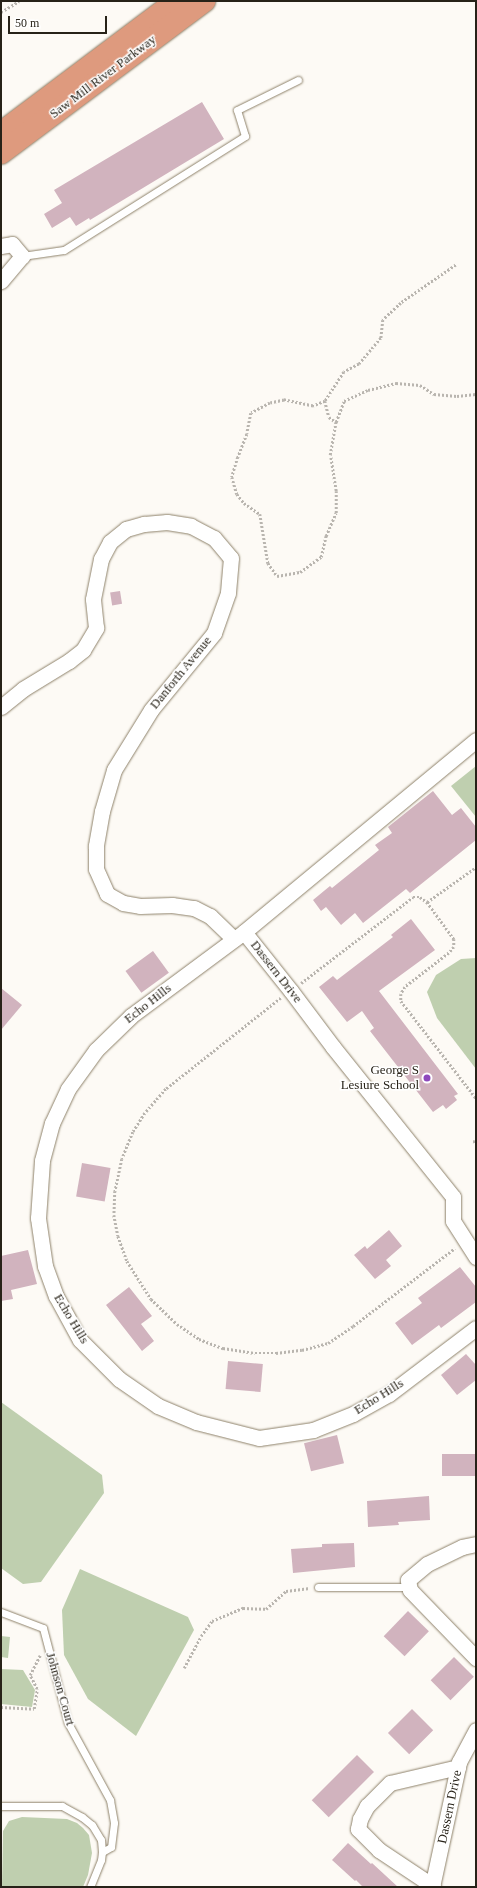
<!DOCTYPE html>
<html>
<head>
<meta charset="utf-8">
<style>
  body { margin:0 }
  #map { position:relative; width:477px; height:1888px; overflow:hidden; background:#fdfaf5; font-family:"Times New Roman",serif }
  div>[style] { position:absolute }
  .green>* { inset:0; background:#bfcfaf }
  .building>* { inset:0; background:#d1b3be; transform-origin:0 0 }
  .path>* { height:2.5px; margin-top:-1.25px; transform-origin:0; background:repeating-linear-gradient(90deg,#b9b5af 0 2px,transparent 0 4px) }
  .roads { filter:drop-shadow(0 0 1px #8e826a) drop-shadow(0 0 1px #8e826a) }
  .service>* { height:7px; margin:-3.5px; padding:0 3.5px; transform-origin:3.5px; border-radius:3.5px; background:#fff }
  .minor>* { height:15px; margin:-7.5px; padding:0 7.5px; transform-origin:7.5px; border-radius:7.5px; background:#fff }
  .trunk>* { height:22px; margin:-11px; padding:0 11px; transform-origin:11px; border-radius:11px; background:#de9a7e }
  .dots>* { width:11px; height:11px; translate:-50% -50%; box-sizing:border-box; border:2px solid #fff; border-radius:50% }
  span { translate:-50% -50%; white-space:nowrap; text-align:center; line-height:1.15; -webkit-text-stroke:3px #fff; paint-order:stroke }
  .street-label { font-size:13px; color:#272218 }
  .poi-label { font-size:13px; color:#272218 }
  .right { translate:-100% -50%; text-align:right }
  .frame { position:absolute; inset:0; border:2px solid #272218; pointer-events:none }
  .scale { position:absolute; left:8px; top:16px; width:99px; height:18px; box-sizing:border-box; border:2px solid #272218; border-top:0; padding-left:5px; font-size:12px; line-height:14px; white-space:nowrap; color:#272218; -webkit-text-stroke:3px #fff; paint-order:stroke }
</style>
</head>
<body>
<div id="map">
  <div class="green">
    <i style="clip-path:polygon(476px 766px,476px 817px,451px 786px)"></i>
    <i style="clip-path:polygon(476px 958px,476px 1069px,437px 1018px,427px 992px,436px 975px,461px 959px)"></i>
    <i style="clip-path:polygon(1px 1402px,102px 1475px,104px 1493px,41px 1582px,23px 1584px,1px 1568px)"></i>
    <i style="clip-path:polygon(80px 1569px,188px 1617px,194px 1630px,136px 1736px,88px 1699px,64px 1655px,62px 1610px)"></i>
    <i style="clip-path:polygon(1px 1636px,10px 1637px,8px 1658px,1px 1657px)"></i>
    <i style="clip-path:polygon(1px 1669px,23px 1670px,35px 1690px,32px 1707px,1px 1704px)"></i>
    <i style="clip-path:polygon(22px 1817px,67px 1819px,77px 1823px,83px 1828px,89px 1835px,92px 1853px,88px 1875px,83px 1887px,2px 1887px,3px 1831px,9px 1821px)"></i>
  </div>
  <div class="building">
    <i style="clip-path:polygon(202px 102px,224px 139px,90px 220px,89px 218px,76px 226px,70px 217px,52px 228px,44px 214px,62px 203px,54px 190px)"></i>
    <i style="left:120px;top:591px;width:13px;height:10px;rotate:81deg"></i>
    <i style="clip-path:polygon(433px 791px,452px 815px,461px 808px,476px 827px,476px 840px,410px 893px,406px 889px,363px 923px,355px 913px,341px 925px,326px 907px,321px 911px,313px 900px,330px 886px,332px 888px,379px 850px,375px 845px,392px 833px,388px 827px)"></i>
    <i style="clip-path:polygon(411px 919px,435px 950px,379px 991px,458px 1094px,454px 1096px,457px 1100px,446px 1109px,443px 1105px,433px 1112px,370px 1031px,374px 1028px,362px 1011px,347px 1022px,319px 987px,333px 976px,337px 980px,393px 937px,391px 935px)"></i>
    <i style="left:153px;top:951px;width:27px;height:34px;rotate:54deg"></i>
    <i style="clip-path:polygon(1px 988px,22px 1005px,1px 1030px)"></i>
    <i style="left:82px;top:1163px;width:29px;height:34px;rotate:10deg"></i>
    <i style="clip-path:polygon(389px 1230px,402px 1246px,386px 1260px,391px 1266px,375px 1279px,354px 1255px,365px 1246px,367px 1249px)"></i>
    <i style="clip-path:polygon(28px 1250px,37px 1284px,11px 1290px,13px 1299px,1px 1301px,1px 1256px)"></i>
    <i style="clip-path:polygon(460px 1267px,476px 1287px,476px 1302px,441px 1328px,439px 1325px,412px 1345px,395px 1323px,422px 1303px,418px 1298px)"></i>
    <i style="clip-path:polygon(129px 1287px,152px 1316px,141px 1324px,154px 1341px,142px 1351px,106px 1305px)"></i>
    <i style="clip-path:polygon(466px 1354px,476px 1365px,476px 1380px,457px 1395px,441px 1375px)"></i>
    <i style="left:228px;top:1361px;width:35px;height:28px;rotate:5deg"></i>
    <i style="left:337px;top:1435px;width:29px;height:34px;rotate:76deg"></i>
    <i style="left:476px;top:1454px;width:22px;height:34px;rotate:90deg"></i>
    <i style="clip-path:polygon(429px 1496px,430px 1520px,398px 1522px,399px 1525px,368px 1527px,367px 1501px)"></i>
    <i style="clip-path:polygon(354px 1543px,355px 1567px,293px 1573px,291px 1549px,322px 1547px,322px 1544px)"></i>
    <i style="left:408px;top:1611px;width:29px;height:35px;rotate:44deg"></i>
    <i style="left:454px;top:1657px;width:28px;height:33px;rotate:45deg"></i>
    <i style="left:412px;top:1709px;width:30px;height:34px;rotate:45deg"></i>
    <i style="left:357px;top:1755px;width:24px;height:64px;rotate:45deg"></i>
    <i style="clip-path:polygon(348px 1843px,371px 1864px,372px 1863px,398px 1887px,363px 1887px,356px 1880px,355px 1881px,332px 1860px)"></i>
  </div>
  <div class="path">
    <i style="left:1px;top:12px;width:21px;rotate:-31deg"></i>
    <i style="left:456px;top:265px;width:67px;rotate:145.4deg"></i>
    <i style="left:401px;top:303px;width:25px;rotate:137deg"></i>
    <i style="left:383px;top:320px;width:18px;rotate:96deg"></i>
    <i style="left:381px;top:338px;width:34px;rotate:130deg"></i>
    <i style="left:359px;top:364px;width:17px;rotate:152deg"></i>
    <i style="left:344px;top:372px;width:35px;rotate:123deg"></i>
    <i style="left:325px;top:401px;width:13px;rotate:157deg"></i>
    <i style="left:313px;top:406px;width:30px;rotate:-168deg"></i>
    <i style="left:284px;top:400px;width:14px;rotate:168deg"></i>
    <i style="left:270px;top:403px;width:21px;rotate:152deg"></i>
    <i style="left:251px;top:413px;width:21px;rotate:101deg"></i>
    <i style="left:247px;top:434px;width:25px;rotate:111deg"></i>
    <i style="left:238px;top:457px;width:21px;rotate:107deg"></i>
    <i style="left:232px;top:477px;width:18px;rotate:74deg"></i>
    <i style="left:237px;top:494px;width:11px;rotate:52deg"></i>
    <i style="left:244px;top:503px;width:19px;rotate:35deg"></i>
    <i style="left:260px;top:514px;width:50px;rotate:80.7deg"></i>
    <i style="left:268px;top:563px;width:16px;rotate:55deg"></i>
    <i style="left:277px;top:576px;width:23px;rotate:-10deg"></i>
    <i style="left:300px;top:572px;width:26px;rotate:-36deg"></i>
    <i style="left:321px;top:557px;width:22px;rotate:-77deg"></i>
    <i style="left:326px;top:536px;width:25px;rotate:-67deg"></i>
    <i style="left:336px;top:513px;width:22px;rotate:-90deg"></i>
    <i style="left:336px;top:491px;width:36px;rotate:-99deg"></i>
    <i style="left:330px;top:455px;width:34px;rotate:-80deg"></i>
    <i style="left:336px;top:422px;width:22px;rotate:-69deg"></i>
    <i style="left:344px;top:401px;width:26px;rotate:-25deg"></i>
    <i style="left:368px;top:390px;width:29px;rotate:-14deg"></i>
    <i style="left:396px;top:383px;width:24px;rotate:5deg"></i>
    <i style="left:420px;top:385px;width:17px;rotate:33deg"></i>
    <i style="left:434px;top:394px;width:23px;rotate:5deg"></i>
    <i style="left:457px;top:396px;width:19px;rotate:-6deg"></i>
    <i style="left:325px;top:401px;width:16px;rotate:76deg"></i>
    <i style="left:329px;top:417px;width:9px;rotate:36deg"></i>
    <i style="left:427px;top:902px;width:60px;rotate:-35.5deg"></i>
    <i style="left:301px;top:983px;width:141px;rotate:-37.5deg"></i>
    <i style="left:413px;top:897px;width:7px"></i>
    <i style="left:420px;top:897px;width:9px;rotate:36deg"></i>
    <i style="left:427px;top:902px;width:46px;rotate:53.9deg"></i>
    <i style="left:454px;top:939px;width:8px;rotate:90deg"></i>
    <i style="left:454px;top:947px;width:8px;rotate:130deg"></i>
    <i style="left:449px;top:953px;width:56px;rotate:142.3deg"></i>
    <i style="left:405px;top:987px;width:8px;rotate:120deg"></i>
    <i style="left:401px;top:994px;width:7px;rotate:90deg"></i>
    <i style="left:401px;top:1001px;width:123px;rotate:52.3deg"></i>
    <i style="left:281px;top:998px;width:147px;rotate:141.6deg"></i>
    <i style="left:166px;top:1089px;width:32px;rotate:131deg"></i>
    <i style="left:145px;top:1113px;width:22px;rotate:122deg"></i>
    <i style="left:133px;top:1132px;width:29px;rotate:112deg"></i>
    <i style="left:122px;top:1159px;width:33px;rotate:102deg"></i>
    <i style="left:115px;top:1191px;width:24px;rotate:92deg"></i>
    <i style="left:114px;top:1215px;width:21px;rotate:79deg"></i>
    <i style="left:118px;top:1236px;width:27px;rotate:70deg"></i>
    <i style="left:127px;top:1261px;width:45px;rotate:57.7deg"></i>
    <i style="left:151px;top:1299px;width:36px;rotate:44deg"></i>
    <i style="left:177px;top:1324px;width:27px;rotate:34deg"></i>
    <i style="left:199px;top:1339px;width:26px;rotate:21deg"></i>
    <i style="left:223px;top:1348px;width:32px;rotate:9deg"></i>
    <i style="left:255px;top:1353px;width:21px"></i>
    <i style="left:276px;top:1353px;width:26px;rotate:-7deg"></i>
    <i style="left:302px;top:1350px;width:27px;rotate:-15deg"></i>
    <i style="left:328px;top:1343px;width:30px;rotate:-34deg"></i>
    <i style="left:353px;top:1326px;width:128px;rotate:-37.4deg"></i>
    <i style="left:473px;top:1141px;width:3px;rotate:18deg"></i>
    <i style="left:184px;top:1668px;width:36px;rotate:-62deg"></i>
    <i style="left:201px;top:1636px;width:19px;rotate:-54deg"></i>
    <i style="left:212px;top:1621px;width:34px;rotate:-23deg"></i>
    <i style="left:243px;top:1608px;width:23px;rotate:2deg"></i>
    <i style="left:266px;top:1609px;width:27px;rotate:-42deg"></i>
    <i style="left:286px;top:1591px;width:24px;rotate:-7deg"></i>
    <i style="left:1px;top:1707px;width:33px;rotate:3deg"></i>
    <i style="left:34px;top:1709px;width:20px;rotate:-81deg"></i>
    <i style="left:37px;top:1689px;width:16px;rotate:-117deg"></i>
    <i style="left:30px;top:1675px;width:22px;rotate:-63deg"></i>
  </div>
  <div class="roads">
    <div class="service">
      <i style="left:22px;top:256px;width:42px;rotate:-8.1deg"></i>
      <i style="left:64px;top:250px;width:214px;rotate:-32.2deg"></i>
      <i style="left:245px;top:136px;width:27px;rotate:-107deg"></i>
      <i style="left:237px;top:110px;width:68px;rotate:-26.2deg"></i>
      <i style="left:318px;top:1587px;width:92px"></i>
      <i style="left:1px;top:1612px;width:45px;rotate:20.9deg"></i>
      <i style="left:43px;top:1628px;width:98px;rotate:75.3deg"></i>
      <i style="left:68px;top:1723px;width:88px;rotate:61.4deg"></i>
      <i style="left:110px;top:1800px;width:23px;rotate:80deg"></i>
      <i style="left:114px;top:1823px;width:24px;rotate:97deg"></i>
      <i style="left:111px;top:1847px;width:10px;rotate:151deg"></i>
      <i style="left:1px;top:1806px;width:61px"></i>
      <i style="left:62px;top:1806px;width:23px;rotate:29deg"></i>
      <i style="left:82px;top:1817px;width:13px;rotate:39deg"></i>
      <i style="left:92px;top:1825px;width:17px;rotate:59deg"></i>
      <i style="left:101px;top:1840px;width:12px;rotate:85deg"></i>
      <i style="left:102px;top:1852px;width:8px;rotate:97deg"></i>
      <i style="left:101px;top:1860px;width:29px;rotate:112deg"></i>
    </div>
    <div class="minor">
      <i style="left:1px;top:246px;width:11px;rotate:-10deg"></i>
      <i style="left:12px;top:244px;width:16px;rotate:50deg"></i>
      <i style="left:22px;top:256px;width:33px;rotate:130deg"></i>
      <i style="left:1px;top:707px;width:28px;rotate:-39deg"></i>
      <i style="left:23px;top:689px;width:54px;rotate:-31.3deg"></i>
      <i style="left:69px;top:661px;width:18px;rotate:-38deg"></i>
      <i style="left:83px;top:650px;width:26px;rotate:-59deg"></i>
      <i style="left:96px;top:628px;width:29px;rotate:-96deg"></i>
      <i style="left:93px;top:599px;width:41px;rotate:-78.7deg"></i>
      <i style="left:101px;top:559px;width:19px;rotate:-62deg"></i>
      <i style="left:110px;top:542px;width:21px;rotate:-39deg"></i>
      <i style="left:126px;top:529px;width:19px;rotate:-16deg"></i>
      <i style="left:144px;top:524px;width:23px;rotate:-5deg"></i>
      <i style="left:167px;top:522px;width:24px;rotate:9deg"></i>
      <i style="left:191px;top:526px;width:26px;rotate:28deg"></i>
      <i style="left:214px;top:538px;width:26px;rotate:50deg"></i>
      <i style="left:231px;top:558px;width:35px;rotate:95deg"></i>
      <i style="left:228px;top:593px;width:42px;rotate:109.3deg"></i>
      <i style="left:214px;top:633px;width:99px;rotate:129.3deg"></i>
      <i style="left:151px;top:710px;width:70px;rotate:121.7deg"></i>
      <i style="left:114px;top:770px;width:43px;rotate:106.3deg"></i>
      <i style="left:102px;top:811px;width:36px;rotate:100deg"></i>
      <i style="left:96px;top:846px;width:23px;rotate:90deg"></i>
      <i style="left:96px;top:869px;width:27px;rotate:66deg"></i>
      <i style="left:107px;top:894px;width:18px;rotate:29deg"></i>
      <i style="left:123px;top:903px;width:17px;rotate:10deg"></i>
      <i style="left:140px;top:906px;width:32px;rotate:-2deg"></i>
      <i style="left:172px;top:905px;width:22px;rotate:8deg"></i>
      <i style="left:194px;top:908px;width:18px;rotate:27deg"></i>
      <i style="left:210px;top:916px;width:33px;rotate:44deg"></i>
      <i style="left:476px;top:740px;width:301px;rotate:140.4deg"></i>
      <i style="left:244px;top:932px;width:141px;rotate:143.4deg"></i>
      <i style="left:131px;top:1016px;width:49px;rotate:135.8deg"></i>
      <i style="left:96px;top:1050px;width:48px;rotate:125.7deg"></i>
      <i style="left:68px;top:1089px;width:38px;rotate:115deg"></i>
      <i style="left:52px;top:1123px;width:39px;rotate:105deg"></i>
      <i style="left:42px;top:1161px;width:57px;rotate:94deg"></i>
      <i style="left:38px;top:1218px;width:49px;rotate:81.7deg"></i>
      <i style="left:45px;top:1266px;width:32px;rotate:70deg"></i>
      <i style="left:56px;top:1296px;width:50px;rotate:61.4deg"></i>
      <i style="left:80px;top:1340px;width:55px;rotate:45deg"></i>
      <i style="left:119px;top:1379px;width:47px;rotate:34.7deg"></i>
      <i style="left:158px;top:1406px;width:41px;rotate:22.8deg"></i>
      <i style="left:196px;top:1422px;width:65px;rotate:14.3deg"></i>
      <i style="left:259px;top:1438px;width:55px;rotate:-8.4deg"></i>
      <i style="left:313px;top:1430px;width:43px;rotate:-21.8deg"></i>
      <i style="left:353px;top:1414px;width:41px;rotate:-29.1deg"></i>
      <i style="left:389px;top:1394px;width:109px;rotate:-37.2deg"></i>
      <i style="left:244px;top:932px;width:75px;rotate:51.5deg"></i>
      <i style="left:291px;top:991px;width:70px;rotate:53.1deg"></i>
      <i style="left:333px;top:1047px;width:192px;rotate:51.3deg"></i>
      <i style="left:453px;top:1197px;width:24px;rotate:90deg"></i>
      <i style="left:453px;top:1221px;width:43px;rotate:57.4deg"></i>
      <i style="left:476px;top:1544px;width:14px;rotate:168deg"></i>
      <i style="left:462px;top:1547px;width:39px;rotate:154deg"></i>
      <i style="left:427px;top:1564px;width:25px;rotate:140deg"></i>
      <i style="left:408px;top:1580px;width:10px;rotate:79deg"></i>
      <i style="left:410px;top:1590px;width:95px;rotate:45.9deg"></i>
      <i style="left:433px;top:1886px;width:65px;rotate:-146.3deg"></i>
      <i style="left:379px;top:1850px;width:30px;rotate:-135deg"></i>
      <i style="left:358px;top:1829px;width:10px;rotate:-79deg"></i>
      <i style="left:360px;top:1819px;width:15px;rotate:-62deg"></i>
      <i style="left:367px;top:1806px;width:33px;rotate:-45deg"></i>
      <i style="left:390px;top:1783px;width:70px;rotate:-13.2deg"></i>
      <i style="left:432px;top:1887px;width:128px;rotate:-77.8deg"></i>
      <i style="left:459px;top:1762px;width:36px;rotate:-62deg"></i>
    </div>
    <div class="trunk">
      <i style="left:1px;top:133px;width:220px;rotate:-36.9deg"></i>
      <i style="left:1px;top:153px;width:254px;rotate:-36.8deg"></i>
    </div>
  </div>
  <div class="dots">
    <i style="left:427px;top:1078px;background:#8e49bd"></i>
  </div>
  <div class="street-label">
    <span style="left:103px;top:77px;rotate:-37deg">Saw Mill River Parkway</span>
    <span style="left:181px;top:673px;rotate:-51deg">Danforth Avenue</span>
    <span style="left:276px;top:972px;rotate:52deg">Dassern Drive</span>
    <span style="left:148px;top:1004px;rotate:-38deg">Echo Hills</span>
    <span style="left:71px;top:1319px;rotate:59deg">Echo Hills</span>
    <span style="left:379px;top:1397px;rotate:-32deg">Echo Hills</span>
    <span style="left:60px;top:1689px;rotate:74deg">Johnson Court</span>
    <span style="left:450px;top:1807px;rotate:-78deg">Dassern Drive</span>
  </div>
  <div class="poi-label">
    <span class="right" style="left:419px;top:1078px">George S<br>Lesiure School</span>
  </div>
  <div class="frame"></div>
  <div class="scale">50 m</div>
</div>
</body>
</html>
